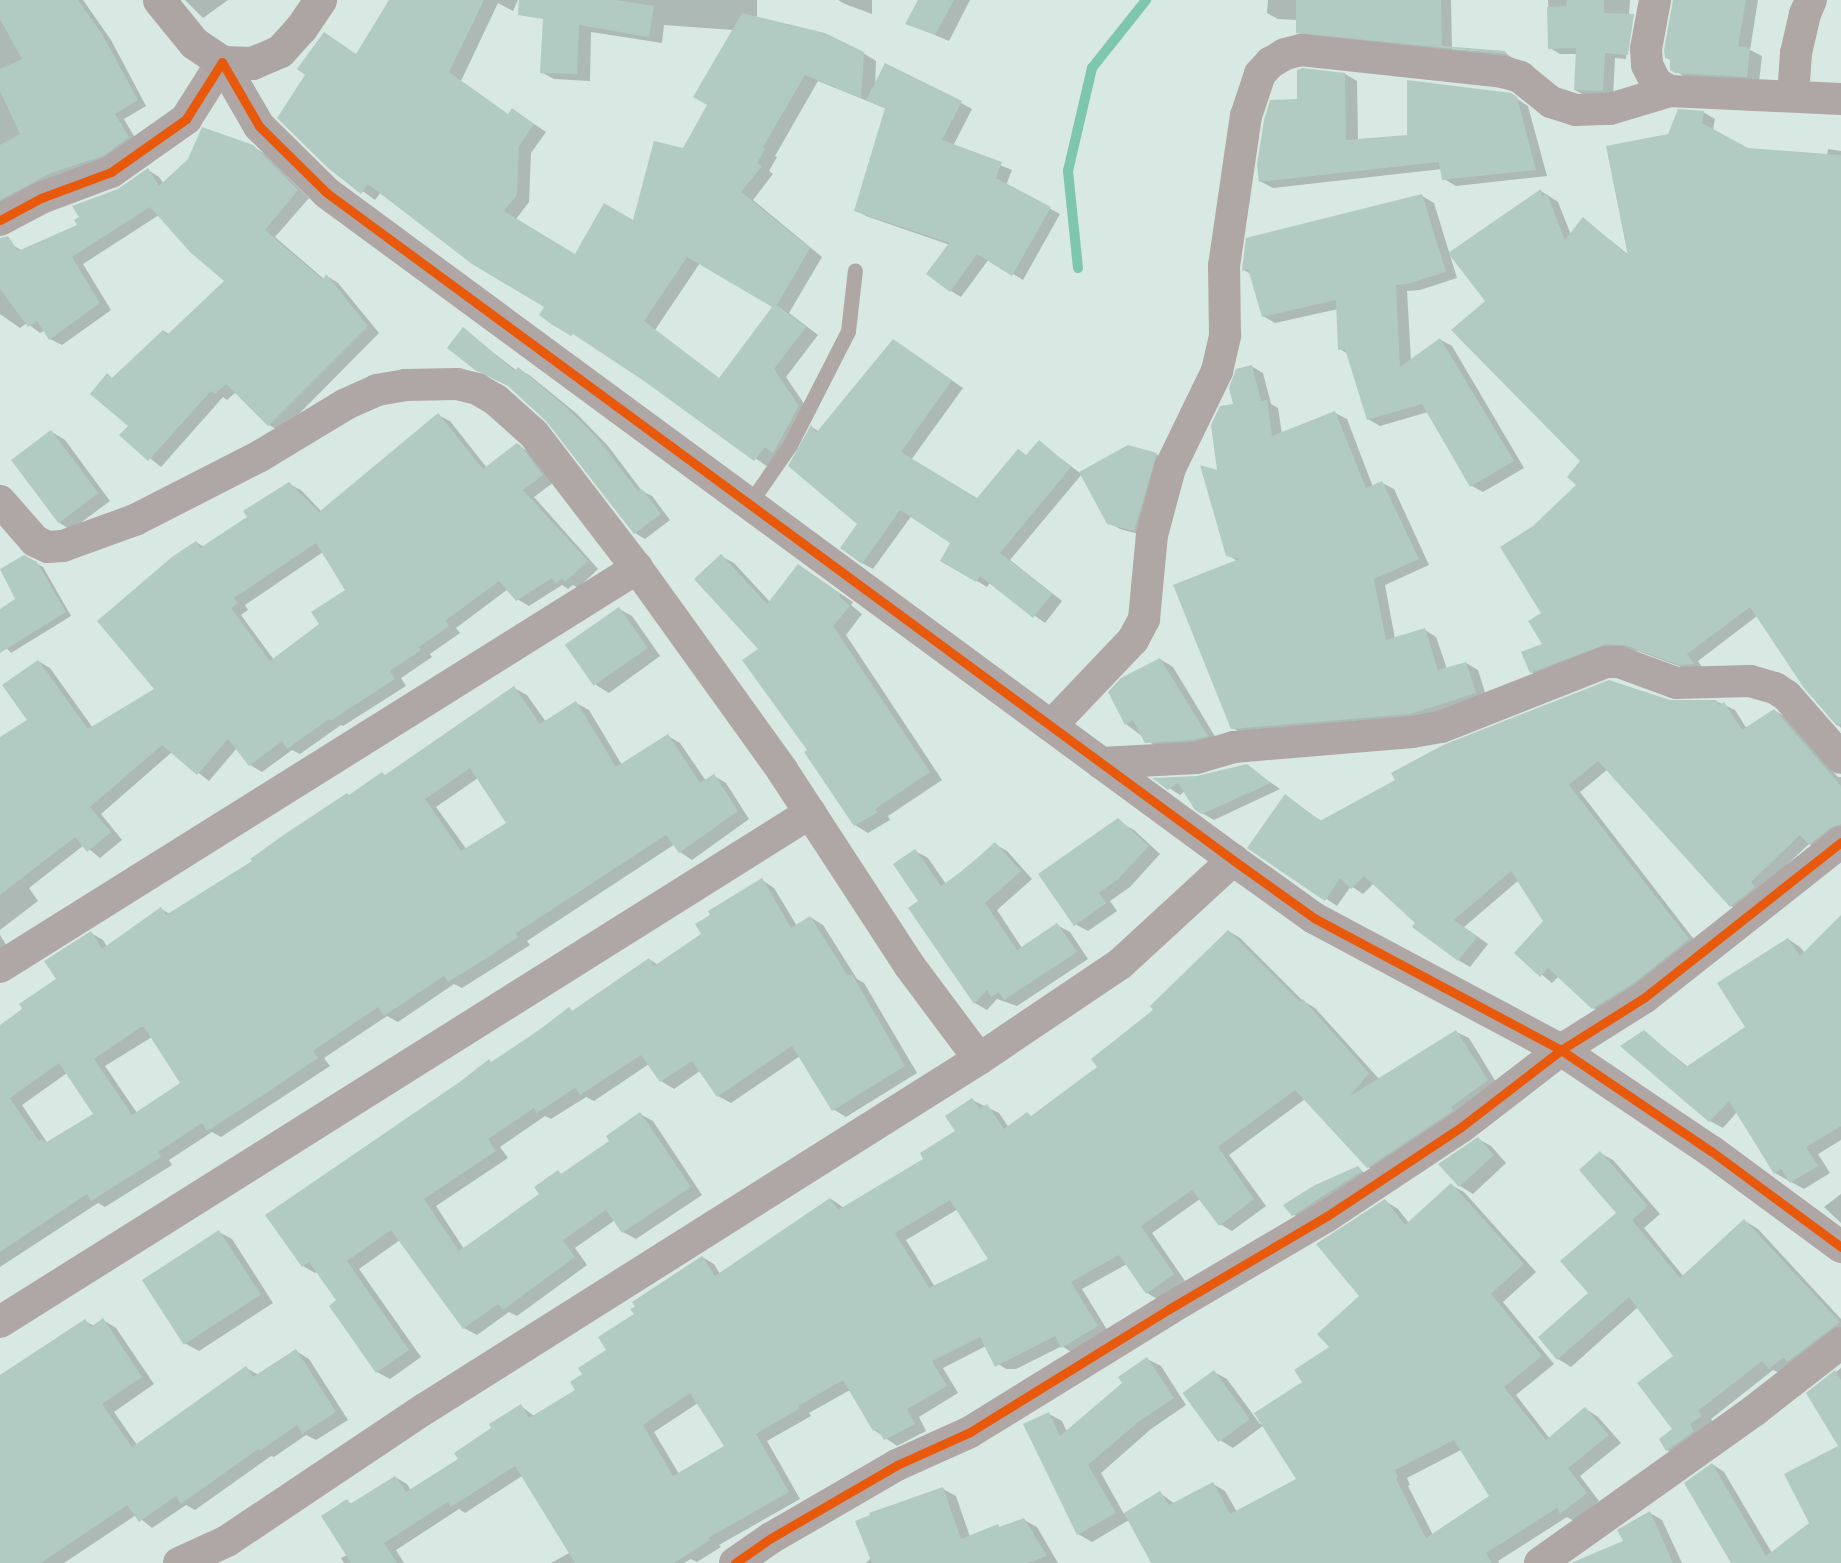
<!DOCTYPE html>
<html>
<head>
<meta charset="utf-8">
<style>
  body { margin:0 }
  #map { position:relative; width:1841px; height:1563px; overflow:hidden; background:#d8e8e2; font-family:"Fira Sans",sans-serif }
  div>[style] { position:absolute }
  .shadow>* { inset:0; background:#0003 }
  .stream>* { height:10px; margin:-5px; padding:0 5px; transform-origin:5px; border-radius:5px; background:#7fc6ae }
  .building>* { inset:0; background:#b2cbc2; transform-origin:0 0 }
  .lane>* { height:15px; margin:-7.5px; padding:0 7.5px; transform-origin:7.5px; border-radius:7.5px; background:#afa6a6 }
  .street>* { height:32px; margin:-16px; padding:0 16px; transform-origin:16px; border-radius:16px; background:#afa6a6 }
  .secondary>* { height:33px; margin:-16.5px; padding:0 16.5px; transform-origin:16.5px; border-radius:16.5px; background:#aca5a4 }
  .cycleway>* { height:9px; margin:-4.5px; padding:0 4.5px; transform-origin:4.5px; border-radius:4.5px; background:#e8590c }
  span { translate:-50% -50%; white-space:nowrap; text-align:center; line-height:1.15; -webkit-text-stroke:4.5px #fff; paint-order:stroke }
</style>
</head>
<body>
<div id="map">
  <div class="shadow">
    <i style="clip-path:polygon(0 0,83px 0,111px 40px,146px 106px,124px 119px,138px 143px,0 208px)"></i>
    <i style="clip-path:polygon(185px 0,228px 0,203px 18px)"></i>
    <i style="clip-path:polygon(evenodd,390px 0,518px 0,513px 11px,498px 3px,461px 81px,509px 115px,513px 110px,546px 132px,531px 153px,529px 202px,516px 219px,576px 256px,634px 222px,684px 150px,709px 104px,733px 30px,664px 25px,662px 43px,591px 32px,590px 81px,554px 79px,541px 72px,548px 0,757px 0,757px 18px,863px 53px,876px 61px,875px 87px,961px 103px,972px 109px,953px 146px,1012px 170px,1006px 185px,1060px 214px,1023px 280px,989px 259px,961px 297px,951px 291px,950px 245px,866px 216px,856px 210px,887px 109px,818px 81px,775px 156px,777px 157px,769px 171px,773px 174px,753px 200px,822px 257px,789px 313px,818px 335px,786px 377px,811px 414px,768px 467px,645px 380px,581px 338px,551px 322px,546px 306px,381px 192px,375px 200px,329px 167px,357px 55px,390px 0,700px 263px,774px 307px,720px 379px,655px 330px,700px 263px)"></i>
    <i style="clip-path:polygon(838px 0,872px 0,872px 14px,845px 4px)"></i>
    <i style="clip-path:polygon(919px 0,970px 0,949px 41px,907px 23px)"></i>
    <i style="clip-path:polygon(1268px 0,1451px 0,1452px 49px,1505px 53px,1516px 60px,1308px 38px,1297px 32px,1297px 20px,1278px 19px,1267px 13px)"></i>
    <i style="clip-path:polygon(1548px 0,1630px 0,1626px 59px,1615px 58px,1613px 97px,1586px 96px,1575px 90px,1577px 54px,1560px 54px,1550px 48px)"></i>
    <i style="clip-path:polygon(1674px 0,1758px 0,1750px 50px,1762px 56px,1759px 82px,1688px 79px,1670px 67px,1671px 60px,1666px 58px)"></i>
    <i style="clip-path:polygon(1345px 74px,1357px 81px,1358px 141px,1408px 137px,1511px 95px,1528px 106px,1547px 176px,1456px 186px,1444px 179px,1442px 169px,1273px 188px,1260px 181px,1298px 100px)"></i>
    <i style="clip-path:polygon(1703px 112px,1715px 119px,1713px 130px,1747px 149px,1827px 156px,1828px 149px,1841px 151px,1841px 728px,1805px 687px,1757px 616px,1698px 661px,1704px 670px,1692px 671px,1638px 651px,1618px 650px,1543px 678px,1531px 672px,1545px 645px,1534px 527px,1579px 485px,1582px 461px,1487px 302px,1541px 191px,1558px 202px,1571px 235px,1584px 219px,1630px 256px,1670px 136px)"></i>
    <i style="clip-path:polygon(252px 146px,265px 154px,309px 198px,275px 237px,325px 280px,327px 276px,338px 283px,379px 333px,281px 432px,269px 425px,236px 392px,227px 400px,223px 397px,161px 467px,121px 435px,130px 426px,113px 379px,164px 331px,170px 335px,226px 281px,159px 215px,83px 264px,111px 310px,62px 345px,50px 339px,45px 330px,40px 333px,27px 323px,20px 328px,0 314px,0 253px,12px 245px,23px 251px,79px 225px,118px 190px,148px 170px,159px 177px,164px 184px)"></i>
    <i style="clip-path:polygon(1422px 196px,1434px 203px,1457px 278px,1420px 290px,1407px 291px,1411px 361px,1441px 340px,1452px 346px,1524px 468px,1483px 492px,1472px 486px,1428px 412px,1380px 426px,1368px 419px,1348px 354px,1340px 349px,1338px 309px,1275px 323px,1263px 316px,1251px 274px,1244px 270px)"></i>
    <i style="clip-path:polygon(463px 329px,517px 371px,518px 369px,529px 375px,576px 413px,608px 446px,642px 491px,652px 496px,670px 520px,645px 539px,635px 533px,547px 420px)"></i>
    <i style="clip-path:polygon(894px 341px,963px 388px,911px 460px,978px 500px,1028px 456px,1039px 442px,1080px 473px,1128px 447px,1157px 455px,1168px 461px,1146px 536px,1120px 529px,1108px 522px,1082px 474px,1010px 560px,1062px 601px,1045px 623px,990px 583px,987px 587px,942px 560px,952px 543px,912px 515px,873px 569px,862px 563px,859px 524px,812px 427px,819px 432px)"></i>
    <i style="clip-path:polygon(1251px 366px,1263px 373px,1271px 404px,1278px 408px,1282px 434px,1335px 413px,1347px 419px,1373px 487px,1382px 483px,1394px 489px,1429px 565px,1385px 585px,1395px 639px,1425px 630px,1436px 637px,1447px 669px,1466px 663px,1478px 670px,1487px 699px,1422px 720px,1245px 735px,1233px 728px,1238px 561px,1227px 555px,1219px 472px,1235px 405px)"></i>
    <i style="clip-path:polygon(evenodd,438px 415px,450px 421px,487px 468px,518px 445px,529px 452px,554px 482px,534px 497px,598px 569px,578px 588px,573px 585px,568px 589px,562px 585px,529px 606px,517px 599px,508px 589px,456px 628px,460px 633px,430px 654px,432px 657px,401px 678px,406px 686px,343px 726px,341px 725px,300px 754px,292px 750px,262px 772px,250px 765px,237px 748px,209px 781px,172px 752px,101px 814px,122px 840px,100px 858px,84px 845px,29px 888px,38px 901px,0 930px,0 738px,29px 720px,38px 661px,50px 668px,93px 728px,156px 689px,196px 542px,204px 547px,249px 517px,289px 484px,301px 490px,322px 512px,438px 415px,323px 552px,347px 590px,321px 624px,274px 660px,241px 615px,248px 610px,245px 605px,323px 552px)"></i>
    <i style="clip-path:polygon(52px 432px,65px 440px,110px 501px,71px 530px,58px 522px,13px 461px)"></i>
    <i style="clip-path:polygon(721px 556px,734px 563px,770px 602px,820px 580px,853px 602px,851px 605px,862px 614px,846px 635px,942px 780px,888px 816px,890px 820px,868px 833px,855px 825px,809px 750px,760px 649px)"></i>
    <i style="clip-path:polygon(24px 557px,43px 567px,71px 616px,11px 653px,0 641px,0 611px,17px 599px,1px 570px)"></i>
    <i style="clip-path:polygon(619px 609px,632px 616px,660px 656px,609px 693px,596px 685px)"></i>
    <i style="clip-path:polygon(1160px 659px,1173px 667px,1219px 743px,1159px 749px,1126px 724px)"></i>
    <i style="clip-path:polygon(evenodd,514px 688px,527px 695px,546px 722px,576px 703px,589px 710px,622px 765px,668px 736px,680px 743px,706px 781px,714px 776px,726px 783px,749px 819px,692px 860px,680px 852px,675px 844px,527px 941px,530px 945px,462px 988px,454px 984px,398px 1022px,387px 1016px,324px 1058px,330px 1066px,298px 1087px,221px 1137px,212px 1132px,169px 1160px,172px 1165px,105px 1207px,98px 1203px,0 1267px,0 1027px,58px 980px,91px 933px,103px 940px,107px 947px,161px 909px,170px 914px,254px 861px,350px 796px,386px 776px,514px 688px,478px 778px,508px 823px,467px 850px,436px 807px,478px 778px,514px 688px,152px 1037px,182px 1084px,137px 1113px,105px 1066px,152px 1037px,514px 688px,67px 1073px,95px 1114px,48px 1144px,22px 1105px,67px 1073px)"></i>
    <i style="clip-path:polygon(1716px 701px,1735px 710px,1747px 729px,1774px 710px,1785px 717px,1838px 777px,1841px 777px,1841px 834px,1821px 850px,1809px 844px,1761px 889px,1743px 912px,1731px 906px,1608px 769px,1580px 792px,1699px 946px,1605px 1015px,1593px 1008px,1559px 976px,1552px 983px,1516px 953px,1545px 921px,1519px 880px,1464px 927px,1488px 944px,1470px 967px,1458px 960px,1374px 883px,1363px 894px,1351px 886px,1337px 906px,1250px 848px,1286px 796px,1321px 821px,1670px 702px)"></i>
    <i style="clip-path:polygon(1247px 766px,1280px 789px,1214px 820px,1202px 813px,1185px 791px,1180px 795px,1157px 780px,1197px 777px)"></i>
    <i style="clip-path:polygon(1121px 823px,1134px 830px,1160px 854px,1130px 887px,1110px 901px,1117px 911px,1088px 931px,1075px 924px)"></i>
    <i style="clip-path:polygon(995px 844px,1007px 851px,1032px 879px,997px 910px,1022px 948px,1057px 925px,1070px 932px,1088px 959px,1017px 1006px,997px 999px,987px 1010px,975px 1003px,920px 902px,915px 851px,928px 858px,946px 884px)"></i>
    <i style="clip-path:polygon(762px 880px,774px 888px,797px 926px,810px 917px,823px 925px,857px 979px,864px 983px,917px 1073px,846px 1117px,833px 1109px,800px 1056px,731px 1103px,718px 1096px,700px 1071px,674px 1089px,661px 1081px,649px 1064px,594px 1101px,586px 1097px,551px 1119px,545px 1116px,500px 1147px,508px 1158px,436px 1206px,464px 1249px,541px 1194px,558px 1172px,562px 1174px,612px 1141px,640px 1114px,653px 1121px,702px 1195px,636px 1239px,623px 1232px,615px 1220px,575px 1248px,587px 1265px,517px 1316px,509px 1312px,477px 1335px,464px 1328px,400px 1240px,359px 1269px,421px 1357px,390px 1379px,377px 1372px,338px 1300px,318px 1272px,315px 1273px,303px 1266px,492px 1063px,569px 1009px,574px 1012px,649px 959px,658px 965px,703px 935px)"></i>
    <i style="clip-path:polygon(1841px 917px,1841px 1140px,1818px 1154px,1830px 1173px,1804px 1189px,1775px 1173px,1737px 1112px,1723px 1128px,1710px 1121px,1622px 1046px,1644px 1032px,1688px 1067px,1747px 1028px,1788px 939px,1800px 947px,1805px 953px)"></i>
    <i style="clip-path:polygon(evenodd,1228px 931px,1240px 938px,1303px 1001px,1315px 1008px,1380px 1080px,1456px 1032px,1469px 1038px,1499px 1087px,1380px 1174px,1368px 1167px,1305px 1099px,1229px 1155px,1266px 1206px,1232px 1231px,1220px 1224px,1200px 1199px,1152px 1233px,1185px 1281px,1159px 1300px,1147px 1293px,1127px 1264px,1082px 1289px,1109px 1333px,1074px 1354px,1062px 1346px,1016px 1369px,1006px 1369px,994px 1361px,986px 1346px,943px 1368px,958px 1393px,919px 1417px,926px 1431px,897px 1446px,874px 1430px,850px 1390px,809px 1413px,811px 1416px,767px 1441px,800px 1499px,719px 1545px,721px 1547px,697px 1562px,691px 1559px,684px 1563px,551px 1563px,571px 1552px,522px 1476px,465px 1513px,459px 1509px,396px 1550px,404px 1563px,344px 1563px,341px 1558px,347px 1555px,347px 1501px,352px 1504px,395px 1477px,407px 1484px,411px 1491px,460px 1459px,521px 1406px,534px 1416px,577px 1390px,584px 1375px,608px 1351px,636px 1315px,702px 1257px,714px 1264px,720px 1274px,831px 1199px,844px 1208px,925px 1159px,957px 1131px,972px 1100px,999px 1113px,1009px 1128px,1027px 1114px,1033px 1117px,1099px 1067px,1228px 931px,958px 1209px,990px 1259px,935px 1287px,906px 1240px,958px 1209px,1228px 931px,698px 1403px,726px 1447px,679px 1474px,654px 1432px,698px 1403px)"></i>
    <i style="clip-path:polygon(0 935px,8px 948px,0 954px)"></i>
    <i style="clip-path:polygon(1478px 1139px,1491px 1146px,1506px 1163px,1473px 1194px,1460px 1186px,1440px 1164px)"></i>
    <i style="clip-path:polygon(1600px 1153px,1613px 1160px,1660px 1214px,1644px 1228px,1684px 1277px,1745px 1221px,1758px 1229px,1841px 1319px,1841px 1338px,1783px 1375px,1773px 1370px,1711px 1419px,1714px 1423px,1680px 1458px,1667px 1450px,1674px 1429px,1675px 1356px,1638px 1307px,1571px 1367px,1558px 1359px,1540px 1337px,1590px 1293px,1618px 1213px)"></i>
    <i style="clip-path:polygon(1358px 1168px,1367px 1175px,1299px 1218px,1293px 1214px)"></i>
    <i style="clip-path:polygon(evenodd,1451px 1185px,1464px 1192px,1536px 1272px,1503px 1302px,1554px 1364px,1516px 1395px,1550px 1439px,1586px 1409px,1598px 1417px,1621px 1443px,1580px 1476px,1599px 1501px,1574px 1521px,1567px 1517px,1498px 1561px,1499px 1563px,1153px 1563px,1129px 1520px,1092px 1542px,1078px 1534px,1049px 1414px,1062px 1421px,1067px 1432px,1124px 1383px,1147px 1359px,1161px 1366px,1186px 1405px,1151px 1429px,1101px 1473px,1124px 1514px,1160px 1493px,1175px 1504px,1213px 1484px,1225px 1491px,1237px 1512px,1298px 1480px,1264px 1425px,1233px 1448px,1220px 1440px,1214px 1372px,1227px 1379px,1260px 1424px,1262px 1423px,1304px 1383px,1331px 1347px,1361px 1297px,1385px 1201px,1398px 1209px,1409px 1223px,1451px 1185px,1461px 1450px,1491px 1497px,1433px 1535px,1408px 1486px,1410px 1485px,1407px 1478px,1461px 1450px)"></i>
    <i style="clip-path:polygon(1841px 1194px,1841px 1223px,1824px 1207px)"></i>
    <i style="clip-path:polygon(219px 1232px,232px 1239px,273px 1303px,199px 1351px,186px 1344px)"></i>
    <i style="clip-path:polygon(103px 1320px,116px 1328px,154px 1384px,114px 1412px,137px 1445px,246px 1368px,259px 1375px,296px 1351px,309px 1359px,348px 1420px,316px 1440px,306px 1435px,274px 1457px,271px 1456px,195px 1510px,186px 1505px,152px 1528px,136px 1515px,64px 1563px,0 1563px,0 1377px,85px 1321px,94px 1326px)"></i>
    <i style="clip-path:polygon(1841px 1368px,1841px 1563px,1738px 1563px,1712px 1464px,1724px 1472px,1772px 1553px,1811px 1523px,1840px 1447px,1808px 1394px)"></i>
    <i style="clip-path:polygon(943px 1489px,956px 1496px,970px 1537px,998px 1526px,1002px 1528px,1024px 1520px,1037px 1527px,1058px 1563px,866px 1563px)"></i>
    <i style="clip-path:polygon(1650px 1513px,1662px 1520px,1682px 1563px,1582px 1563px,1625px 1542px)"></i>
  </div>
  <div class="stream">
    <i style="left:1078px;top:268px;width:98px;rotate:-95.9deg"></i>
    <i style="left:1068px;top:171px;width:106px;rotate:-76.9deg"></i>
    <i style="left:1092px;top:68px;width:87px;rotate:-51.5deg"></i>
  </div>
  <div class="building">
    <i style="clip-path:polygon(0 0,78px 0,102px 34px,138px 100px,115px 114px,129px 137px,103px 156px,51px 173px,0 200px,0 145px,20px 134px,0 91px,0 69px,22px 59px,0 19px)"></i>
    <i style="clip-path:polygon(evenodd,389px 0,484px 0,449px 72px,508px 114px,512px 108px,534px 124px,519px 146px,517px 195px,504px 211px,575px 254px,604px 203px,633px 220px,654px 141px,683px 148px,707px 105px,693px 97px,742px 13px,825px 33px,864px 52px,861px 98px,805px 75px,763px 147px,765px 149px,757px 163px,762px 166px,741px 192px,810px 248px,777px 305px,806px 327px,774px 369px,799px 406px,773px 453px,765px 447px,754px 461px,644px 381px,573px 334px,571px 336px,551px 324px,539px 315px,544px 307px,472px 264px,368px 184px,361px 194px,328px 168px,277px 118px,305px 75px,297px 69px,324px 32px,356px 54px,389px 0,687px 257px,772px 307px,719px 378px,644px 321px,687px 257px)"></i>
    <i style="clip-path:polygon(519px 0,616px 0,654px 6px,649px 37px,579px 25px,577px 74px,540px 73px,543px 19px,518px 15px)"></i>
    <i style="clip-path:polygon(918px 0,954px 0,935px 35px,905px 24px)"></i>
    <i style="clip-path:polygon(1296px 0,1441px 0,1442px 46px,1505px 51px,1507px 54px,1296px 33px)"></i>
    <i style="clip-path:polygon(1566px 0,1604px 0,1604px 13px,1634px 14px,1628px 55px,1605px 53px,1603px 91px,1574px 90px,1576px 48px,1548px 49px,1547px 7px,1567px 6px)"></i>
    <i style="clip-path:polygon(1673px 0,1746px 0,1738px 46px,1750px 48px,1747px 77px,1675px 73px,1670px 70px,1670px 59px,1665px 58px,1664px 50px)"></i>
    <i style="clip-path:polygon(885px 63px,962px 101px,942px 140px,1002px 162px,996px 178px,1051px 207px,1012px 276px,977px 254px,950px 292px,926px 274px,949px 243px,854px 211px,885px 108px,866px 100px)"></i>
    <i style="clip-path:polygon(1302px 68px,1345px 73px,1346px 140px,1407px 135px,1407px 80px,1511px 93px,1517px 97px,1536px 170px,1442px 180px,1439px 162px,1259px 182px,1257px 165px,1264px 120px,1270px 100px,1297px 99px,1297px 70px)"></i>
    <i style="clip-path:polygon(1678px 109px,1704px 111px,1702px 123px,1748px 148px,1841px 155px,1841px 724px,1837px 726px,1804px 688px,1750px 607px,1687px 654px,1694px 664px,1679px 665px,1625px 645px,1606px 644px,1530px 673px,1521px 652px,1542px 644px,1528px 621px,1541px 613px,1500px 547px,1533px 526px,1576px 485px,1567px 477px,1580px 461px,1451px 330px,1485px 301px,1448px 253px,1541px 189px,1542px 196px,1547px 194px,1565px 240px,1583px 217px,1628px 256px,1606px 146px,1668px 134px)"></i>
    <i style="clip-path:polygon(202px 127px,253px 145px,298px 190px,265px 230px,323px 280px,326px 274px,368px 326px,268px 426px,226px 384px,215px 394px,211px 391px,148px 461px,119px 435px,128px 426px,90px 394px,107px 373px,112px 378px,163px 330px,167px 335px,224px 281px,190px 252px,150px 207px,72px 257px,100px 303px,49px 340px,37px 321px,28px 327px,0 289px,0 238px,8px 236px,18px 251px,77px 225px,74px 220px,79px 217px,72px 206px,118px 189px,148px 168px,159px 186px,188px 159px)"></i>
    <i style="clip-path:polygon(1422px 194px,1446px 272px,1407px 284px,1396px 285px,1400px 367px,1440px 338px,1514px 461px,1470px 487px,1422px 404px,1367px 420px,1345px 349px,1338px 350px,1336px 300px,1262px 317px,1248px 269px,1242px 271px,1246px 238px)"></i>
    <i style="clip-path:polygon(463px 327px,515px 371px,518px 367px,565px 406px,598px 439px,638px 491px,642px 489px,661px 514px,634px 534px,546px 421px,508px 386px,475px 370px,447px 348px)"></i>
    <i style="clip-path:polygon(893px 339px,952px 380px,901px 452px,977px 498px,1018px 449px,1026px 455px,1039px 440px,1071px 467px,1000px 553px,1052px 594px,1033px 618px,980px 576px,976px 582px,940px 561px,950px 543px,900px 510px,862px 564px,840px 548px,857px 524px,788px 466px,811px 425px,816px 433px)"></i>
    <i style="clip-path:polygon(1252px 365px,1261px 401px,1267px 400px,1272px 436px,1335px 411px,1366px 488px,1382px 481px,1419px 559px,1374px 579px,1386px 640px,1425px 628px,1438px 670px,1466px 662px,1476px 693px,1410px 714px,1231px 729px,1173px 585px,1239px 559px,1226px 556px,1200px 465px,1217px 470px,1211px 425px,1220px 406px,1233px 404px,1229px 388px,1236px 369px)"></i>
    <i style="clip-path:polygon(evenodd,438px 413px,483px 469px,517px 443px,521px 446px,543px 475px,523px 490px,588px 561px,565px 582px,562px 578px,556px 584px,552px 578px,516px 601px,499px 581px,445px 621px,449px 626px,419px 647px,421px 650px,390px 671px,395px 679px,330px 721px,329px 719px,287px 749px,282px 741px,249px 766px,228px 739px,197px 775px,162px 745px,90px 807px,111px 832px,87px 852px,75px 837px,0 895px,0 737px,27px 720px,2px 685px,38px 660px,88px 729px,154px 689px,97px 621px,172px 557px,196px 541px,200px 548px,247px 517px,243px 511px,289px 482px,319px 512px,438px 413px,316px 543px,345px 590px,311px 612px,319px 624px,270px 661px,231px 608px,238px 603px,234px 598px,316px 543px)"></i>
    <i style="left:51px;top:430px;width:79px;height:50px;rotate:53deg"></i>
    <i style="clip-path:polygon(1128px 445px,1157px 453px,1134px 531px,1107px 524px,1079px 472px)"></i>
    <i style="clip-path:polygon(721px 554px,767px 604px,798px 564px,841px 594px,839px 596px,850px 606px,833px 626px,930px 772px,875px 809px,878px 812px,854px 826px,804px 752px,807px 750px,742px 660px,758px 649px,694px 579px)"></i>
    <i style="clip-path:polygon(24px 555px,37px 562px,66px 612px,0 653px,0 609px,15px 599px,0 569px)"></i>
    <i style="left:619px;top:607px;width:50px;height:66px;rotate:55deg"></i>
    <i style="clip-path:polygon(1160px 658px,1208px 736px,1193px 740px,1145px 743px,1133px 720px,1125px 725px,1108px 692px,1121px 678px)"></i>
    <i style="clip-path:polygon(1609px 680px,1670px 700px,1716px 700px,1719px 705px,1724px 702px,1742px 730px,1774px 709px,1841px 786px,1841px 824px,1830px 828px,1809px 845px,1800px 835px,1751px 882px,1755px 887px,1730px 907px,1598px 761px,1569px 785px,1689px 939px,1635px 982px,1592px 1009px,1548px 968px,1540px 977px,1514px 953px,1543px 921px,1511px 871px,1454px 920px,1477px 937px,1458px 961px,1412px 927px,1415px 923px,1364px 876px,1351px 889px,1340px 878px,1325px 901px,1247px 848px,1285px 794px,1320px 821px,1395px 780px,1391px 773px,1443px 745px)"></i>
    <i style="clip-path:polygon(evenodd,514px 686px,540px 724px,576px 701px,616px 767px,668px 734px,700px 783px,714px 774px,738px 811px,679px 853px,666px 835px,516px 933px,518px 937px,487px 958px,448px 982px,444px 976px,384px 1016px,378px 1007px,313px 1051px,318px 1058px,262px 1096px,207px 1131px,202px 1123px,158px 1152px,161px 1157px,91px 1201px,87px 1194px,0 1252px,0 1025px,22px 1009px,19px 1004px,56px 979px,44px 961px,91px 931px,102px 949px,161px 907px,166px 915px,252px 861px,250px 859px,282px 836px,347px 793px,349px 795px,382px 772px,385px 775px,514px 686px,470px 768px,506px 823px,461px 851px,425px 799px,470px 768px,514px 686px,141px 1027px,144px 1027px,180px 1083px,132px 1115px,94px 1059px,141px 1027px,514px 686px,59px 1063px,93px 1114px,45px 1143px,43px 1139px,39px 1141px,10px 1098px,59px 1063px)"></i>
    <i style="clip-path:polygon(1247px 764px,1271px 783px,1202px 814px,1195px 810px,1178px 783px,1168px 790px,1152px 778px,1197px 776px)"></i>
    <i style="clip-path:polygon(1118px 818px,1149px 846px,1117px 880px,1099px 893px,1106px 903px,1074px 926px,1038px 874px)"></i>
    <i style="clip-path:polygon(995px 842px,1021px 871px,985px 903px,1017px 950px,1057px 923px,1077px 952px,1004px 1000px,999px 992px,991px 997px,987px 990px,974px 1004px,908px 908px,918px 901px,893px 864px,915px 849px,941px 886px,965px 869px)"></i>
    <i style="clip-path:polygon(762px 878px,791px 928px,810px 916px,848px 976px,852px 974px,905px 1066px,832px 1111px,792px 1046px,717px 1097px,692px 1061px,660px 1082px,641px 1055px,580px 1095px,575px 1088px,537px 1113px,534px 1108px,488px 1139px,496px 1151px,424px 1199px,459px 1251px,539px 1194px,534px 1187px,558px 1170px,561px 1174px,609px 1141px,606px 1136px,640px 1112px,691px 1187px,622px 1233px,606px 1210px,563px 1240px,575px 1257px,503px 1310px,498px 1304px,463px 1329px,391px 1230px,347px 1261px,409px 1350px,376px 1373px,329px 1306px,336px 1300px,309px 1262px,302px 1267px,265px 1215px,461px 1081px,489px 1059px,491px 1062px,538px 1031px,569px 1007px,572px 1011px,649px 958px,654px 966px,701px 934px,695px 924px,710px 915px,708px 911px)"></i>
    <i style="clip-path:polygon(1841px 915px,1841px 1126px,1806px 1147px,1818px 1166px,1790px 1183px,1781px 1169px,1774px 1174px,1729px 1101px,1709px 1122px,1620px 1046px,1644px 1030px,1686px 1067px,1745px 1027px,1717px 983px,1788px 938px,1800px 956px)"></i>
    <i style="clip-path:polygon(evenodd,1228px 930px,1300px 1002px,1303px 999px,1369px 1073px,1350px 1096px,1456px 1030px,1488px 1080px,1451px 1107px,1453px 1110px,1451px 1112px,1367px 1168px,1295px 1090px,1218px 1147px,1254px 1199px,1219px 1226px,1192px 1190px,1141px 1226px,1174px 1274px,1146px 1294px,1119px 1255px,1071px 1282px,1098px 1326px,1061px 1348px,1055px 1336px,995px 1367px,980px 1337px,932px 1361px,947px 1386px,907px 1409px,915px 1424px,884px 1440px,877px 1429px,873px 1431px,843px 1380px,798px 1406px,800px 1408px,756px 1434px,789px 1492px,708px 1538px,710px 1540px,674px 1563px,575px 1563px,515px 1466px,451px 1507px,448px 1502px,384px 1543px,397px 1563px,351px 1563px,321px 1516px,347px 1499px,350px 1504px,395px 1476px,406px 1492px,458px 1459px,454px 1453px,491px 1428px,489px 1424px,521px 1404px,529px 1418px,575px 1390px,570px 1382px,582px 1374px,578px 1368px,606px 1350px,598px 1337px,634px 1314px,630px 1309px,635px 1307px,632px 1302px,702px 1256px,715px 1276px,830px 1198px,838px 1210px,923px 1159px,920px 1153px,955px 1131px,945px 1116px,972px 1098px,980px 1109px,987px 1104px,1004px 1129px,1027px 1112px,1031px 1116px,1097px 1067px,1091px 1059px,1153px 1010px,1150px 1006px,1228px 930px,950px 1200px,988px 1259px,929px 1288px,895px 1233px,950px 1200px,1228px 930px,690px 1393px,724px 1446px,673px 1476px,643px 1425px,690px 1393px)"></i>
    <i style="clip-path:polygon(1478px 1137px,1494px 1155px,1459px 1187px,1438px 1164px)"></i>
    <i style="clip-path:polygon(1600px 1151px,1648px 1206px,1632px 1220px,1680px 1278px,1744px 1219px,1840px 1322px,1787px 1362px,1784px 1357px,1769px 1369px,1762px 1361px,1698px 1411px,1702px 1416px,1690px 1424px,1694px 1431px,1666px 1451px,1659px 1439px,1672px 1429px,1637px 1383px,1673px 1356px,1629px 1297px,1557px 1360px,1538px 1337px,1588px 1293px,1560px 1261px,1616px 1213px,1579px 1170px)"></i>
    <i style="clip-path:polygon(1358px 1166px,1362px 1171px,1292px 1216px,1283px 1205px,1315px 1185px)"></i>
    <i style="clip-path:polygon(evenodd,1451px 1183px,1524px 1264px,1491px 1294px,1542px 1356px,1504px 1387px,1546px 1440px,1585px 1407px,1609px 1435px,1568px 1468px,1587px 1493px,1560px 1514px,1557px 1508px,1486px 1553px,1492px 1563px,1151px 1563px,1124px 1513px,1160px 1491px,1169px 1505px,1213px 1482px,1230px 1514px,1296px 1479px,1254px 1413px,1302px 1382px,1294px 1370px,1329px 1347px,1317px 1334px,1359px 1296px,1316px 1244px,1385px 1199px,1405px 1225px,1451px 1183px,1454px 1440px,1489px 1496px,1426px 1538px,1396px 1479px,1398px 1478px,1395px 1470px,1454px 1440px)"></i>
    <i style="left:219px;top:1230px;width:77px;height:92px;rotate:57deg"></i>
    <i style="clip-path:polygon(103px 1318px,142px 1377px,102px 1404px,132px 1447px,246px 1366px,253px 1377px,296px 1349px,336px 1412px,302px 1434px,297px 1425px,260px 1451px,258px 1449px,181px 1504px,176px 1496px,139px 1522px,127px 1505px,41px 1563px,0 1563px,0 1375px,85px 1319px,91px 1327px)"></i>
    <i style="clip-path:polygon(1147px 1357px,1174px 1398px,1138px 1422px,1088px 1465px,1116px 1513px,1077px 1535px,1023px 1424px,1049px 1412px,1060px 1436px,1122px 1383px,1118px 1377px)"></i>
    <i style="left:1214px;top:1370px;width:61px;height:39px;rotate:54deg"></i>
    <i style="clip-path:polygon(1835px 1370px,1841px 1380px,1841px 1563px,1731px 1563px,1684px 1483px,1712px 1463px,1766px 1556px,1809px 1523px,1784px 1474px,1838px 1446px,1806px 1393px)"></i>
    <i style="clip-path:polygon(943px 1487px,961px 1539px,998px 1524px,999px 1527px,1024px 1518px,1047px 1556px,1028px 1563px,872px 1563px,855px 1521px,870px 1515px,869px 1513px)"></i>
    <i style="clip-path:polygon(1650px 1511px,1673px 1563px,1571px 1563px,1623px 1541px,1617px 1530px)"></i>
  </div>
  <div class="lane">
    <i style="left:749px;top:504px;width:72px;rotate:-55.2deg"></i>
    <i style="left:790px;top:445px;width:128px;rotate:-63deg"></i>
    <i style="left:848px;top:331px;width:61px;rotate:-83.5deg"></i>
  </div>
  <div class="street">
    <i style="left:1655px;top:0;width:50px;rotate:100.4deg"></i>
    <i style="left:1646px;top:49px;width:16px;rotate:86deg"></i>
    <i style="left:1647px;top:65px;width:20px;rotate:63deg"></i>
    <i style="left:1656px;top:83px;width:16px;rotate:30deg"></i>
    <i style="left:1670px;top:91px;width:171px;rotate:2.7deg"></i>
    <i style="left:1793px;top:96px;width:43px;rotate:-86deg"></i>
    <i style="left:1796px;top:53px;width:40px;rotate:-77deg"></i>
    <i style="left:1805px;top:14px;width:15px;rotate:-67deg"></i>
    <i style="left:0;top:220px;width:47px;rotate:-28.2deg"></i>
    <i style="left:41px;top:198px;width:75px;rotate:-20.4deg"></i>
    <i style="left:111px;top:172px;width:92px;rotate:-35.2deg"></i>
    <i style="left:186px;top:119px;width:67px;rotate:-57.7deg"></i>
    <i style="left:222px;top:62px;width:74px;rotate:60deg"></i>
    <i style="left:259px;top:126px;width:95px;rotate:44.6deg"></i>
    <i style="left:327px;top:193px;width:1125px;rotate:36.36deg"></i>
    <i style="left:1233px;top:860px;width:100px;rotate:35.6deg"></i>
    <i style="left:1314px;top:918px;width:280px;rotate:28.1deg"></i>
    <i style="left:1561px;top:1050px;width:181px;rotate:34deg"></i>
    <i style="left:1711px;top:1151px;width:162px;rotate:36.4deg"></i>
    <i style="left:0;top:501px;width:53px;rotate:48.8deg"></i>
    <i style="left:35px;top:541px;width:14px;rotate:25deg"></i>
    <i style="left:48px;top:547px;width:15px;rotate:-4deg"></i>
    <i style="left:63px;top:546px;width:77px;rotate:-19.9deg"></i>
    <i style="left:135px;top:520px;width:140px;rotate:-27.1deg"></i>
    <i style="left:260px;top:456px;width:100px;rotate:-31.2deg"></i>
    <i style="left:346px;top:404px;width:34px;rotate:-24deg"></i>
    <i style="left:377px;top:390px;width:28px;rotate:-10deg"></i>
    <i style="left:405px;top:385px;width:52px;rotate:-1.1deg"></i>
    <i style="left:457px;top:384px;width:21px;rotate:14deg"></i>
    <i style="left:477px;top:389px;width:22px;rotate:30deg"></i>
    <i style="left:496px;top:400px;width:51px;rotate:41.8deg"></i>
    <i style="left:534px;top:434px;width:169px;rotate:52.5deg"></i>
    <i style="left:637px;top:568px;width:249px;rotate:54.3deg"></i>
    <i style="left:782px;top:770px;width:233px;rotate:56.9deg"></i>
    <i style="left:909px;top:965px;width:117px;rotate:53.3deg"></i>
    <i style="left:1051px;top:726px;width:119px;rotate:-46.4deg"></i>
    <i style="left:1133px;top:640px;width:24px;rotate:-62deg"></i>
    <i style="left:1144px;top:619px;width:84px;rotate:-84.6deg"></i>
    <i style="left:1152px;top:535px;width:69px;rotate:-75deg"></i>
    <i style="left:1170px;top:468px;width:108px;rotate:-64.1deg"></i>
    <i style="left:1217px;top:371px;width:37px;rotate:-77deg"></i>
    <i style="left:1225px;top:335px;width:69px;rotate:-90.8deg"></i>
    <i style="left:1224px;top:266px;width:152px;rotate:-81.7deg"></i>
    <i style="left:1246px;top:116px;width:44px;rotate:-71.6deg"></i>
    <i style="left:1260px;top:74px;width:15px;rotate:-48deg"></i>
    <i style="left:1270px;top:63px;width:17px;rotate:-31deg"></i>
    <i style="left:1285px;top:54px;width:16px;rotate:-14deg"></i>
    <i style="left:1301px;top:50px;width:203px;rotate:6.2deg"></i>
    <i style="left:1503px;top:72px;width:18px;rotate:16deg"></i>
    <i style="left:1520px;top:77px;width:40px;rotate:39deg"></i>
    <i style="left:1551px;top:102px;width:26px;rotate:18deg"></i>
    <i style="left:1576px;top:110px;width:34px;rotate:-2deg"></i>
    <i style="left:1610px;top:109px;width:63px;rotate:-16.7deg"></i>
    <i style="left:1101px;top:763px;width:95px;rotate:-3deg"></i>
    <i style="left:1196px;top:758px;width:40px;rotate:-16deg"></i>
    <i style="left:1234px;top:747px;width:179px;rotate:-4.8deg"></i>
    <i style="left:1412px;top:732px;width:29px;rotate:-10deg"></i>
    <i style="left:1441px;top:727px;width:177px;rotate:-21.5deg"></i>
    <i style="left:1606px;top:662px;width:13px"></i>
    <i style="left:1619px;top:662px;width:61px;rotate:20.2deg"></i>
    <i style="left:1676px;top:683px;width:74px;rotate:-1.5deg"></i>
    <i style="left:1750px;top:681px;width:26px;rotate:16deg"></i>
    <i style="left:1775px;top:688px;width:14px;rotate:34deg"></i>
    <i style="left:1787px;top:696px;width:82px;rotate:48.9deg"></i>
    <i style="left:0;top:967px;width:752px;rotate:-32.06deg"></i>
    <i style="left:0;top:1322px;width:957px;rotate:-32.15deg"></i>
    <i style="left:179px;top:1563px;width:53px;rotate:-24.6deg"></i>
    <i style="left:227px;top:1541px;width:239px;rotate:-33.8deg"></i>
    <i style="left:426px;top:1408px;width:654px;rotate:-32.26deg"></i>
    <i style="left:979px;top:1059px;width:170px;rotate:-34deg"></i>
    <i style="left:1120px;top:964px;width:154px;rotate:-42.6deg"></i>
    <i style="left:735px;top:1563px;width:44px;rotate:-34.8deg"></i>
    <i style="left:771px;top:1538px;width:146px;rotate:-30.1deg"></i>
    <i style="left:897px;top:1465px;width:80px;rotate:-24.3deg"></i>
    <i style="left:970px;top:1432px;width:234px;rotate:-31.7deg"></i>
    <i style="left:1169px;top:1309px;width:183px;rotate:-30.5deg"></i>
    <i style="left:1327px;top:1216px;width:161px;rotate:-33.6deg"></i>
    <i style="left:1461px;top:1127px;width:126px;rotate:-37.6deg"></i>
    <i style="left:1561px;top:1050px;width:99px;rotate:-32.2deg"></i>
    <i style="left:1645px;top:997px;width:250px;rotate:-38.3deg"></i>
    <i style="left:1540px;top:1563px;width:264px;rotate:-35.4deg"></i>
    <i style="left:1755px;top:1410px;width:109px;rotate:-37.9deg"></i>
  </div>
  <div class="secondary">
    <i style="left:159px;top:0;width:55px;rotate:50.9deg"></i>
    <i style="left:194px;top:43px;width:34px;rotate:34deg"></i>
    <i style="left:222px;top:62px;width:30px;rotate:2deg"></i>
    <i style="left:252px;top:63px;width:30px;rotate:-23deg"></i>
    <i style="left:280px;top:51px;width:31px;rotate:-48deg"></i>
    <i style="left:301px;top:28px;width:34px;rotate:-56deg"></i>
  </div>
  <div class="cycleway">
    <i style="left:0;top:220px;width:47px;rotate:-28.2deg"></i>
    <i style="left:41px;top:198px;width:75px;rotate:-20.4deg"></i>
    <i style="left:111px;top:172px;width:92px;rotate:-35.2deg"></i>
    <i style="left:186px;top:119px;width:67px;rotate:-57.7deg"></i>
    <i style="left:222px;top:62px;width:74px;rotate:60deg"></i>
    <i style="left:259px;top:126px;width:95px;rotate:44.6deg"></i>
    <i style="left:327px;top:193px;width:1125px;rotate:36.36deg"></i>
    <i style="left:1233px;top:860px;width:100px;rotate:35.6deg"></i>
    <i style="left:1314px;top:918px;width:280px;rotate:28.1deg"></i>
    <i style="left:1561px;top:1050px;width:181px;rotate:34deg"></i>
    <i style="left:1711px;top:1151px;width:162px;rotate:36.4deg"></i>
    <i style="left:735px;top:1563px;width:44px;rotate:-34.8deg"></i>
    <i style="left:771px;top:1538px;width:146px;rotate:-30.1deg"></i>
    <i style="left:897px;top:1465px;width:80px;rotate:-24.3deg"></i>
    <i style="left:970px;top:1432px;width:234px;rotate:-31.7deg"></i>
    <i style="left:1169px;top:1309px;width:183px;rotate:-30.5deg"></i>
    <i style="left:1327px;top:1216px;width:161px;rotate:-33.6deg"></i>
    <i style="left:1461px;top:1127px;width:126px;rotate:-37.6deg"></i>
    <i style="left:1561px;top:1050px;width:99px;rotate:-32.2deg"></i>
    <i style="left:1645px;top:997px;width:250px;rotate:-38.3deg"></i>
  </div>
</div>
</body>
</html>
